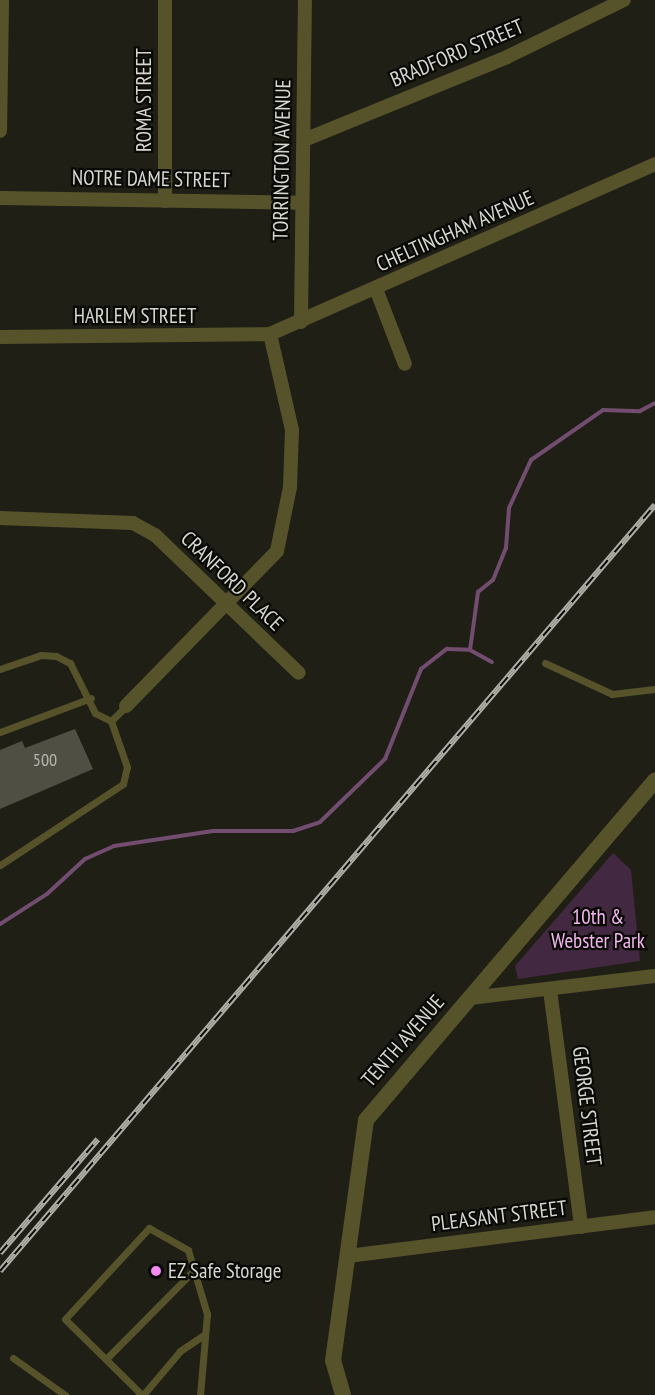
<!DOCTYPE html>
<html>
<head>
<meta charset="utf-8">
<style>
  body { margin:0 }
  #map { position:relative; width:655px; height:1395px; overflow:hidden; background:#201f16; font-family:"PT Sans Narrow",sans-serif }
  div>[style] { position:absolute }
  .green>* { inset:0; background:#432841 }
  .stream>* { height:4px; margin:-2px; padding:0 2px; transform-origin:2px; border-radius:2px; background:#724d70 }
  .building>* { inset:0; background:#4f4f44 }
  .service>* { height:7px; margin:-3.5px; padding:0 3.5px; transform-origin:3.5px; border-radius:3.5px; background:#56532b }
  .minor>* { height:14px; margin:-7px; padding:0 7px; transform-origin:7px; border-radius:7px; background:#56532b }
  .tertiary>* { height:16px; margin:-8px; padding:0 8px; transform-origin:8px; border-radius:8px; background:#56532b }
  .rail>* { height:6px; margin-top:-3px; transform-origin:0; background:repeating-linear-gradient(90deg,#090905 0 11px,#aeada6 0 22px); box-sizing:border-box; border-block:2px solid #aeada6 }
  .dots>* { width:16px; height:16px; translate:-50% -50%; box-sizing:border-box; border:3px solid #090905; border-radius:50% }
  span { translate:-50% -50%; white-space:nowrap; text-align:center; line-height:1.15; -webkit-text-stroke:4.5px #090905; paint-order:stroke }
  .number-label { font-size:18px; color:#b5b5ad }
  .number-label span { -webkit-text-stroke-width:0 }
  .street-label { font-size:21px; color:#d7d7d0 }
  .park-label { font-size:21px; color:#f3b5ef }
  .poi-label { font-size:21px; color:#d7d7d0 }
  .left { translate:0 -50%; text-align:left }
</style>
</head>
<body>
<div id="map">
  <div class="green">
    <i style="clip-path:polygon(613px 853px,631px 870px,640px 961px,518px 979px,515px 966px)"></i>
  </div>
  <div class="stream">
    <i style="left:470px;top:650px;width:25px;rotate:29deg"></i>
    <i style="left:0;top:924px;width:56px;rotate:-32.6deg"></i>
    <i style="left:47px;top:894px;width:52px;rotate:-42.6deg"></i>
    <i style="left:85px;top:859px;width:32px;rotate:-24deg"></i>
    <i style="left:114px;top:846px;width:100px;rotate:-8.6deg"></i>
    <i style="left:213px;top:831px;width:80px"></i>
    <i style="left:293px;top:831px;width:28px;rotate:-18deg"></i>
    <i style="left:320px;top:822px;width:91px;rotate:-44.1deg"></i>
    <i style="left:385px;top:759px;width:97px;rotate:-68.2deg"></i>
    <i style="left:421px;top:669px;width:33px;rotate:-38deg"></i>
    <i style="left:447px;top:649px;width:23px;rotate:2deg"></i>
    <i style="left:470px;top:650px;width:59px;rotate:-82.1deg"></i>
    <i style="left:478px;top:592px;width:19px;rotate:-39deg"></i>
    <i style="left:493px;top:580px;width:35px;rotate:-68deg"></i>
    <i style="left:506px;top:548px;width:40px;rotate:-85.7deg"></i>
    <i style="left:509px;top:508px;width:53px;rotate:-65.4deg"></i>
    <i style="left:531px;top:460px;width:88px;rotate:-34.8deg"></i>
    <i style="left:603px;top:410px;width:37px;rotate:2deg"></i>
    <i style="left:640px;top:411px;width:17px;rotate:-28deg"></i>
  </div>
  <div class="building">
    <i style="clip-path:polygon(75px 729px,93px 769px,0 809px,0 750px,22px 741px,25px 748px)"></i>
  </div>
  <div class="service">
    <i style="left:545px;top:663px;width:74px;rotate:24.8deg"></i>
    <i style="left:612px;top:694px;width:43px;rotate:-6.6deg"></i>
    <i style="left:0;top:669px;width:43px;rotate:-18.9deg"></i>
    <i style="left:41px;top:655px;width:15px;rotate:4deg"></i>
    <i style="left:56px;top:656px;width:16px;rotate:27deg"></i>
    <i style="left:70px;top:663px;width:56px;rotate:63.4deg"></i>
    <i style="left:95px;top:713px;width:18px;rotate:27deg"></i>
    <i style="left:0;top:732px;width:97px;rotate:-20.5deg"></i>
    <i style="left:0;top:865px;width:147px;rotate:-33.4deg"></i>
    <i style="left:123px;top:784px;width:17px;rotate:-77deg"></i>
    <i style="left:127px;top:767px;width:49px;rotate:-109.2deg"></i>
    <i style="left:111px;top:721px;width:21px;rotate:-45deg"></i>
    <i style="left:13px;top:1358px;width:64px;rotate:35.4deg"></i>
    <i style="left:107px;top:1358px;width:124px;rotate:-45.3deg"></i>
    <i style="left:142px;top:1395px;width:108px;rotate:-135.4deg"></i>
    <i style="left:65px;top:1319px;width:124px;rotate:-47.3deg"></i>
    <i style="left:149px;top:1228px;width:45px;rotate:29.4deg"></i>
    <i style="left:188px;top:1250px;width:67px;rotate:73.5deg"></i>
    <i style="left:207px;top:1314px;width:81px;rotate:94.9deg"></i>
    <i style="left:143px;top:1395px;width:57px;rotate:-49.9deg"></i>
    <i style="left:180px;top:1351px;width:30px;rotate:-34deg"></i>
  </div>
  <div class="minor">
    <i style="left:165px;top:0;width:201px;rotate:90deg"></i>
    <i style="left:0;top:131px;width:131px;rotate:-89.1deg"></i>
    <i style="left:304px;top:140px;width:219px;rotate:-22.2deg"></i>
    <i style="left:507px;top:57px;width:130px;rotate:-26deg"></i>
    <i style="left:0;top:198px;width:302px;rotate:0.9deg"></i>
    <i style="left:376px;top:289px;width:80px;rotate:68.9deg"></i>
    <i style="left:301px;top:322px;width:322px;rotate:-89.3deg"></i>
    <i style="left:0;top:337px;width:270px;rotate:-0.6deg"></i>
    <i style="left:270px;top:334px;width:421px;rotate:-23.8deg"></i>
    <i style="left:0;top:518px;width:133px;rotate:2.2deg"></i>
    <i style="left:133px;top:523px;width:25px;rotate:29deg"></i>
    <i style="left:155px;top:535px;width:199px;rotate:43.8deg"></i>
    <i style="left:126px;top:706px;width:216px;rotate:-45.7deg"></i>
    <i style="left:277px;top:551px;width:65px;rotate:-78.5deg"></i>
    <i style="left:290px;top:487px;width:57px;rotate:-88deg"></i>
    <i style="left:292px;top:430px;width:98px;rotate:-102.9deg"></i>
    <i style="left:550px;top:990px;width:239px;rotate:82.5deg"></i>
    <i style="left:470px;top:998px;width:186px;rotate:-6.8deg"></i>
    <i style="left:348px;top:1256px;width:309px;rotate:-7.2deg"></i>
  </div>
  <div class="tertiary">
    <i style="left:343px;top:1395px;width:35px;rotate:-106deg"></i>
    <i style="left:333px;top:1361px;width:243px;rotate:-82.2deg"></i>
    <i style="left:366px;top:1120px;width:446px;rotate:-49.6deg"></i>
  </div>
  <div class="rail">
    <i style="left:0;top:1253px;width:150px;rotate:-49.3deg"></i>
    <i style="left:0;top:1271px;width:1008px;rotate:-49.47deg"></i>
  </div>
  <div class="dots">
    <i style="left:156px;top:1271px;background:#f489f0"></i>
  </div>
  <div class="number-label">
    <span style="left:45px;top:760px">500</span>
  </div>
  <div class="street-label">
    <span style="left:457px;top:53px;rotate:-23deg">BRADFORD STREET</span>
    <span style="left:144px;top:100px;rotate:-90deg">ROMA STREET</span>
    <span style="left:282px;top:160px;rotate:-89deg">TORRINGTON AVENUE</span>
    <span style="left:151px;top:179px;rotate:1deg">NOTRE DAME STREET</span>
    <span style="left:455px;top:231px;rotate:-24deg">CHELTINGHAM AVENUE</span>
    <span style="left:135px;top:316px">HARLEM STREET</span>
    <span style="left:232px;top:581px;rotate:44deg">CRANFORD PLACE</span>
    <span style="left:403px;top:1041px;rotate:-49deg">TENTH AVENUE</span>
    <span style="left:587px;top:1106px;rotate:83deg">GEORGE STREET</span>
    <span style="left:499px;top:1216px;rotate:-7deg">PLEASANT STREET</span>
  </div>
  <div class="park-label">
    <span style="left:598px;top:929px">10th &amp;<br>Webster Park</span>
  </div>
  <div class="poi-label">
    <span class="left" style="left:168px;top:1271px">EZ Safe Storage</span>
  </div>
</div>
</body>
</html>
